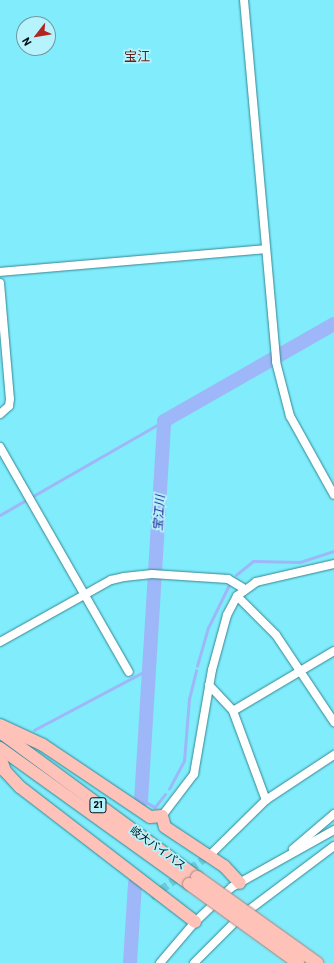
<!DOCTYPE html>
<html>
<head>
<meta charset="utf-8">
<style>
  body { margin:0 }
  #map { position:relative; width:334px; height:963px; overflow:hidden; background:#81ecfc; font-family:Barlow,"Noto Sans JP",sans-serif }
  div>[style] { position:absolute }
  .stream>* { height:2.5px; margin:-1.25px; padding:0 1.25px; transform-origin:1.25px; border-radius:1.25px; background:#9eb7f8 }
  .river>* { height:14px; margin:-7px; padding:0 7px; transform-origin:7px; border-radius:7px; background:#9eb7f8 }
  .minor-tunnel>* { height:8px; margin-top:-4px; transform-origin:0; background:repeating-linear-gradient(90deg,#6ecbd9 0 8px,transparent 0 12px) }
  .roads { filter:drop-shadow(0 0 1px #348893) drop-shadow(0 0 1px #348893) }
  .minor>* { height:8px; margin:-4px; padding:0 4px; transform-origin:4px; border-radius:4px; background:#fff }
  .highway>* { height:12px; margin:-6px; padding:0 6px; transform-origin:6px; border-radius:6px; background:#ffc2b9 }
  .bridges { filter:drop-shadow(0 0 1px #a6847f) drop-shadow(0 0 1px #a6847f) }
  .highway-bridge>* { height:12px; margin:-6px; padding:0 6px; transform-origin:6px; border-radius:6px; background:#ffc2b9 }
  span { translate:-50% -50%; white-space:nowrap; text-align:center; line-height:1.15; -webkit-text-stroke:3.5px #b7f3fc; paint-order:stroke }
  .shield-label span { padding:1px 3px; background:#b7f3fc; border:1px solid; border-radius:3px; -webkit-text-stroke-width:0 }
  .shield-label { font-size:10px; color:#001114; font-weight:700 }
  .street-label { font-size:11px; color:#001114 }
  .water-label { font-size:12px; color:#121794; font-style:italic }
  .quarter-label { font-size:13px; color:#631f1a }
  .north { position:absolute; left:16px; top:16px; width:40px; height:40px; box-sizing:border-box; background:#b7f3fc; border:1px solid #6e999f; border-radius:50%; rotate:239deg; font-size:11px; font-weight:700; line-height:16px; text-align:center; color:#001114 }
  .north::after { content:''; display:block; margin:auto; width:14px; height:18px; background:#b42520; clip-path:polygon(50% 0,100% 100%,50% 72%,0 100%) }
</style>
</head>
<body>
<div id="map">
  <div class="stream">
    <i style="left:0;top:515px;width:189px;rotate:-29.8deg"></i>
    <i style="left:236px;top:575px;width:22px;rotate:-39deg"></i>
    <i style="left:253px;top:561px;width:47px;rotate:1.2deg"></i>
    <i style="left:300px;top:562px;width:36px;rotate:-18deg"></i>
    <i style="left:197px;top:666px;width:40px;rotate:-74deg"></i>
    <i style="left:208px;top:628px;width:48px;rotate:-64deg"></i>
    <i style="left:34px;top:730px;width:130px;rotate:-27.9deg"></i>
    <i style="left:169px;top:789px;width:32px;rotate:-62deg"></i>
    <i style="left:184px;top:761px;width:62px;rotate:-85.4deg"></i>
    <i style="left:189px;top:699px;width:29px;rotate:-76deg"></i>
    <i style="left:141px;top:799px;width:16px;rotate:30deg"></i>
    <i style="left:155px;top:807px;width:16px;rotate:-52deg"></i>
  </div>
  <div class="river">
    <i style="left:141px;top:801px;width:381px;rotate:-86.5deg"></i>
    <i style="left:164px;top:421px;width:196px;rotate:-29.7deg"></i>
    <i style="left:130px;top:963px;width:80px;rotate:-86.4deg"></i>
  </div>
  <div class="minor-tunnel">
    <i style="left:151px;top:897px;width:74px;rotate:-35.6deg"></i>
  </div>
  <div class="roads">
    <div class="minor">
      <i style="left:244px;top:0;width:363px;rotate:84.9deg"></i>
      <i style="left:276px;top:362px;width:56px;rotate:75.5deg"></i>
      <i style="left:290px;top:416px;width:90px;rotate:60.9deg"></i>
      <i style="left:0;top:272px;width:267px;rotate:-4.9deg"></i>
      <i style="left:0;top:283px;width:116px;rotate:85.1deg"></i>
      <i style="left:10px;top:399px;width:7px;rotate:98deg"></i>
      <i style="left:9px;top:406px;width:12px;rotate:138deg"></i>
      <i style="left:0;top:447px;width:259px;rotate:60.2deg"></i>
      <i style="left:237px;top:596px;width:55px;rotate:45deg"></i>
      <i style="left:276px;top:635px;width:105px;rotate:56.3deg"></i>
      <i style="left:0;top:642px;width:127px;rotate:-29.2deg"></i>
      <i style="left:111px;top:580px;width:13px;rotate:-13deg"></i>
      <i style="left:124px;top:577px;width:28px;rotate:-6deg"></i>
      <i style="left:152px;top:574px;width:76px;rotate:3.8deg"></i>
      <i style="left:228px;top:579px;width:17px;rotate:31deg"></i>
      <i style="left:209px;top:685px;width:35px;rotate:47deg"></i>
      <i style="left:233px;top:711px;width:95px;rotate:69.7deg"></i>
      <i style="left:233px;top:711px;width:117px;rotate:-30.7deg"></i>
      <i style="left:162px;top:816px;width:53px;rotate:-52.7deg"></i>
      <i style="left:194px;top:774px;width:106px;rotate:-80.2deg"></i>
      <i style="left:212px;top:670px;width:57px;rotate:-74.7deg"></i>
      <i style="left:227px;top:615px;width:21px;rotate:-62deg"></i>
      <i style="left:237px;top:596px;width:24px;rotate:-36deg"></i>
      <i style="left:256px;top:582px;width:80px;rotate:-13deg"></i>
      <i style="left:293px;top:849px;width:54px;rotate:-40.5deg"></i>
      <i style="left:213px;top:852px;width:74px;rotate:-44.5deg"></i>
      <i style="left:266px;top:800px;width:82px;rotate:-33.5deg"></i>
      <i style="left:160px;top:963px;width:54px;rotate:-49.5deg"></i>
      <i style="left:195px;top:922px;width:51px;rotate:-43.4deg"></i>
      <i style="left:232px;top:887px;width:117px;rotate:-29.2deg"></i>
      <i style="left:194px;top:963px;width:66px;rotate:-45deg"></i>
      <i style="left:241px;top:916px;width:116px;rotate:-37deg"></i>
    </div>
    <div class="highway">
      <i style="left:0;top:725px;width:47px;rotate:24.9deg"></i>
      <i style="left:43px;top:745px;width:129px;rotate:33.9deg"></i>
      <i style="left:150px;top:817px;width:12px;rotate:-5deg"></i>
      <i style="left:162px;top:816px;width:11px;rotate:75deg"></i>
      <i style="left:165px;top:827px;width:71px;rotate:33.5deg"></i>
      <i style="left:224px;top:866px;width:23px;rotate:47deg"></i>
      <i style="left:0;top:732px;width:245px;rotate:36.4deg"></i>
      <i style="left:0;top:748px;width:233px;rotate:35.7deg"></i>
      <i style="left:0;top:757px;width:15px;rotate:70deg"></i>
      <i style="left:5px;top:771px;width:22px;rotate:47deg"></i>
      <i style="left:20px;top:787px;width:221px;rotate:37.6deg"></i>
    </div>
  </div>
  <div class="bridges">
    <div class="highway-bridge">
      <i style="left:197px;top:877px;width:148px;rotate:35.6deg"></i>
      <i style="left:189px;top:884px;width:135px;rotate:35.9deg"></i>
    </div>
  </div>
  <div class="shield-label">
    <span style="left:98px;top:805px">21</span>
  </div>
  <div class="street-label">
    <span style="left:158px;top:848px;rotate:36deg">岐大バイパス</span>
  </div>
  <div class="water-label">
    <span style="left:159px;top:513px;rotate:-86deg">宝江川</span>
  </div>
  <div class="quarter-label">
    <span style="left:137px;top:56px">宝江</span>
  </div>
  <div class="north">N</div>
</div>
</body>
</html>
